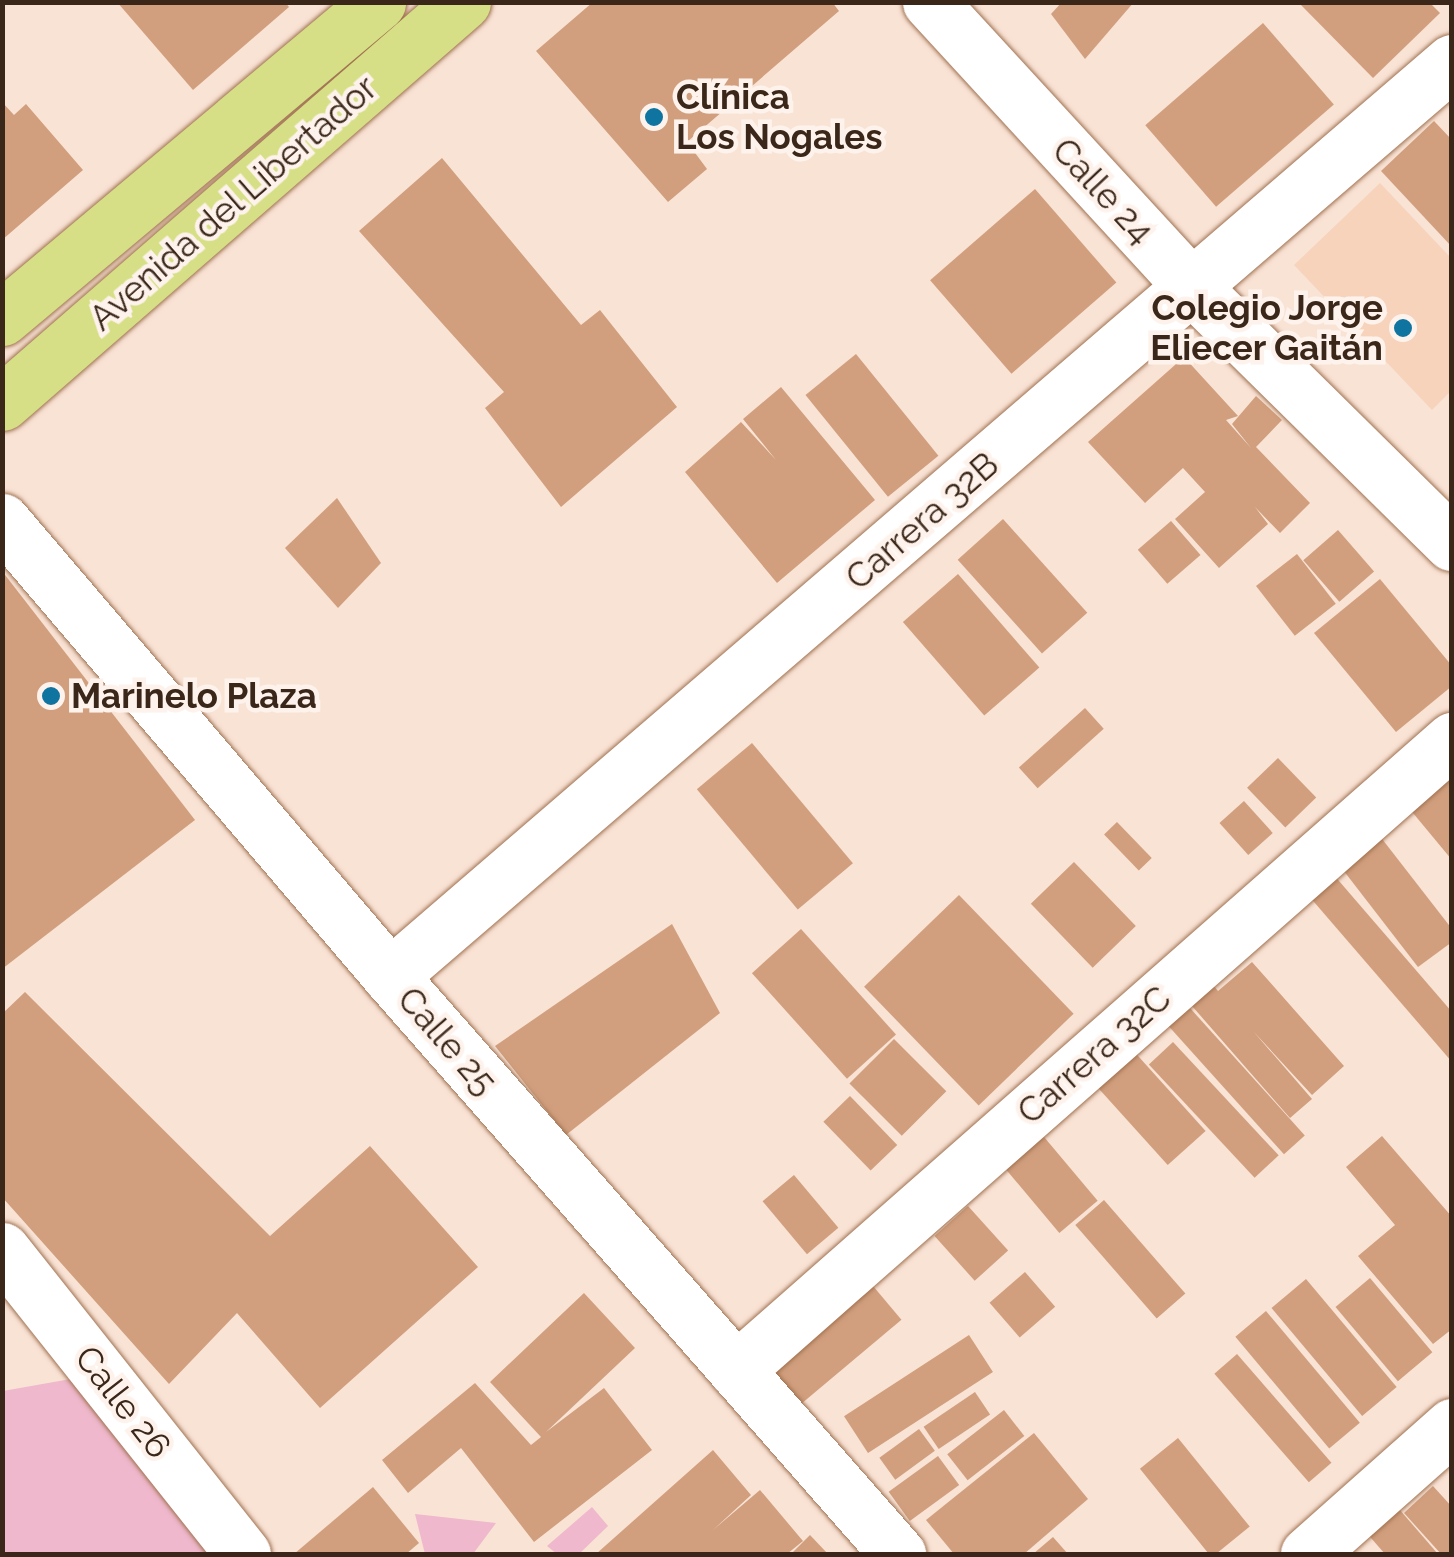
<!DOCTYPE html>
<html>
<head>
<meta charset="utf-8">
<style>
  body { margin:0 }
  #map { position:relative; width:1454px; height:1557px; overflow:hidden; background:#f9e3d5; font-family:Raleway,sans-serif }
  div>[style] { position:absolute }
  .built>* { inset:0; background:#f7d3bc }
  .green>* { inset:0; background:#efb8cc }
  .building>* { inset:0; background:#d19f7e; transform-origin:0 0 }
  .roads { filter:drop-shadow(0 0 2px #a07150) drop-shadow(0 0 2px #a07150) }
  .minor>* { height:55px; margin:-27.5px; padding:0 27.5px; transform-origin:27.5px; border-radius:27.5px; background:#fff }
  .major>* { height:55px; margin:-27.5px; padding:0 27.5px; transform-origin:27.5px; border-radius:27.5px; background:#d6df86 }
  .dots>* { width:28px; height:28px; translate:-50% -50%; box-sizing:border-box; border:5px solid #fef3ec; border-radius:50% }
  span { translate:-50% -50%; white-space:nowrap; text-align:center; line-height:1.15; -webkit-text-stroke:9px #fef3ec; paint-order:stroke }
  .poi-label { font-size:35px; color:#3a2719; font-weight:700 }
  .left { translate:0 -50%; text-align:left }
  .right { translate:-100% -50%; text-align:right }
  .street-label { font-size:35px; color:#3a2719 }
  .frame { position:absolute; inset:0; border:5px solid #3a2719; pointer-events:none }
</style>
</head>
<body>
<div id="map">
  <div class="built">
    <i style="clip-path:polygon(1380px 183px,1451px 258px,1451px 391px,1432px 410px,1294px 265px)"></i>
  </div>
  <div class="green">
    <i style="clip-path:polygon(82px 1377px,219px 1554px,3px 1554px,3px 1391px)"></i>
    <i style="clip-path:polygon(592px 1507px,608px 1526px,579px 1554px,557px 1554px,547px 1546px)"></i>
    <i style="clip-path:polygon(415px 1514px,496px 1523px,473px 1554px,425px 1554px)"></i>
  </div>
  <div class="building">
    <i style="clip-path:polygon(117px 2px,285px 2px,289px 7px,193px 90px)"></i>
    <i style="clip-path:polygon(593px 2px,832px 2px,839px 11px,687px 142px,707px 169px,668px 202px,536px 51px)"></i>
    <i style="clip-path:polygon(1062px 2px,1134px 2px,1085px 59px,1051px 14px)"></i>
    <i style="clip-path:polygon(1298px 2px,1429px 2px,1440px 13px,1373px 78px)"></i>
    <i style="left:1263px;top:23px;width:108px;height:156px;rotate:49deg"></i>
    <i style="clip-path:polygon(2px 102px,14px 115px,26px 104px,83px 170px,2px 240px)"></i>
    <i style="clip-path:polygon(1434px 121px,1452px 140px,1452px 247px,1381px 171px)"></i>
    <i style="clip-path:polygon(442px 158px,581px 325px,600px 310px,677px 407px,561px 507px,485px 408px,504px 392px,359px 231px)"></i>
    <i style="left:1035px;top:189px;width:124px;height:139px;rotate:49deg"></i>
    <i style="left:856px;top:354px;width:131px;height:65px;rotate:51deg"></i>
    <i style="clip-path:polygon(1184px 357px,1238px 416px,1226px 420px,1251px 448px,1232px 424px,1256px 396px,1282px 420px,1256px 447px,1310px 503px,1280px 533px,1255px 507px,1268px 524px,1219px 568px,1175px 519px,1205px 492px,1183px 468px,1145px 503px,1088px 442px)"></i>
    <i style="clip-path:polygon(781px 387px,875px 500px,777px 583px,685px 472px,741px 422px,776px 460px,743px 419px)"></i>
    <i style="clip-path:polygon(337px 498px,381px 563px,338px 608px,285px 548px)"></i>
    <i style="left:1003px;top:519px;width:126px;height:61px;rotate:48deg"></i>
    <i style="left:1171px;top:521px;width:45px;height:44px;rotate:49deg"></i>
    <i style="left:1338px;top:530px;width:55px;height:46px;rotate:49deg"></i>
    <i style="left:1297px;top:554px;width:63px;height:52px;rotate:52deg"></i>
    <i style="clip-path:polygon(2px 571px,195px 820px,2px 969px)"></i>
    <i style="left:958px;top:574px;width:124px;height:73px;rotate:49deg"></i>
    <i style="clip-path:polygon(1380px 579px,1452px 666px,1452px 686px,1396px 732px,1314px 633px)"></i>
    <i style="left:1085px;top:708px;width:28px;height:89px;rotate:48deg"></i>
    <i style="left:752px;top:743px;width:157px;height:72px;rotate:50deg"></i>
    <i style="left:1278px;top:758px;width:55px;height:43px;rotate:46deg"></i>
    <i style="clip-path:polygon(1452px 769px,1452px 860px,1408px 807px)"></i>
    <i style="left:1244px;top:801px;width:43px;height:33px;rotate:48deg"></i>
    <i style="left:1117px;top:822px;width:50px;height:18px;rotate:46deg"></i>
    <i style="clip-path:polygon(1379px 835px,1452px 929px,1452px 942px,1418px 967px,1340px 866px)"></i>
    <i style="left:1074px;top:862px;width:89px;height:60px;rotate:46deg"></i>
    <i style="clip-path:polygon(1333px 874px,1452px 1012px,1452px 1062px,1308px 895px)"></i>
    <i style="left:959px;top:895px;width:165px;height:132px;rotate:46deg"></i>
    <i style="clip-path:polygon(672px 924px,720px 1013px,566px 1135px,495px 1046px)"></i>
    <i style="left:801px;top:929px;width:142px;height:66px;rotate:48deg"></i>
    <i style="clip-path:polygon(1252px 962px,1344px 1066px,1312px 1095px,1253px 1031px,1312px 1099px,1290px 1118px,1185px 998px,1207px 978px,1218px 991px)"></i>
    <i style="clip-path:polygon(25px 992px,270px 1236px,370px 1146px,478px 1267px,320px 1408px,237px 1313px,169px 1384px,2px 1197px,2px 1014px)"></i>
    <i style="left:1181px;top:998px;width:185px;height:28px;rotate:48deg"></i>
    <i style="left:894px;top:1039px;width:74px;height:63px;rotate:45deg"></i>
    <i style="left:1173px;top:1042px;width:155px;height:33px;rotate:47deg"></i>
    <i style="left:1130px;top:1047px;width:113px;height:51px;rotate:48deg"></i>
    <i style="left:850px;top:1096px;width:68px;height:37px;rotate:46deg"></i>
    <i style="left:1034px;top:1125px;width:99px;height:50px;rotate:50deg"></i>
    <i style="clip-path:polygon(1382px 1136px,1452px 1217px,1452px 1329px,1433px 1344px,1358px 1256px,1395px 1225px,1346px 1167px)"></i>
    <i style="left:794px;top:1175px;width:69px;height:41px;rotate:50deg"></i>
    <i style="left:1104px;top:1200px;width:124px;height:38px;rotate:49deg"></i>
    <i style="left:968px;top:1206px;width:60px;height:45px;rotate:48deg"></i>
    <i style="left:1025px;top:1272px;width:46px;height:47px;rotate:49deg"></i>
    <i style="left:1370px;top:1278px;width:97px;height:45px;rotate:50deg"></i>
    <i style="left:1306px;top:1279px;width:141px;height:45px;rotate:50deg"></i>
    <i style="left:868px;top:1280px;width:52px;height:133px;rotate:50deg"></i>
    <i style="clip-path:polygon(584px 1293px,635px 1348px,546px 1432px,604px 1388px,652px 1450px,534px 1542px,461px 1448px,408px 1493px,382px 1460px,475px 1383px,531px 1445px,541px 1437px,490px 1382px)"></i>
    <i style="left:1266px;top:1311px;width:146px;height:40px;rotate:50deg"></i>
    <i style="left:969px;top:1335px;width:44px;height:149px;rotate:57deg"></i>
    <i style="left:1237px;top:1354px;width:144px;height:30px;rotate:49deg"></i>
    <i style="left:975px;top:1392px;width:27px;height:62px;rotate:56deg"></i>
    <i style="left:1004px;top:1410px;width:33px;height:72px;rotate:52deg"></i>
    <i style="left:919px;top:1429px;width:27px;height:49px;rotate:54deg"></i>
    <i style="clip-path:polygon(1034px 1433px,1088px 1499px,1024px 1554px,954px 1554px,926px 1520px)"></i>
    <i style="left:1178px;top:1438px;width:114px;height:49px;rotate:51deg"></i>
    <i style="clip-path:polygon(713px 1450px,751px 1495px,713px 1530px,760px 1490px,803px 1541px,787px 1554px,596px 1554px)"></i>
    <i style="left:938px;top:1456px;width:36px;height:61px;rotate:54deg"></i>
    <i style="clip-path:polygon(1433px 1486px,1452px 1507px,1452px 1554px,1441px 1554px,1404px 1513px)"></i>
    <i style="clip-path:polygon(373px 1487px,419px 1543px,406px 1554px,294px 1554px)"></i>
    <i style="clip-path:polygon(1393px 1502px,1438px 1554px,1385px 1554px,1364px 1530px)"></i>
    <i style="clip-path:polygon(810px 1535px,828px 1554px,791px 1554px)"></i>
    <i style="clip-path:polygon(1053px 1537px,1068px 1554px,1033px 1554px)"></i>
  </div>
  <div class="roads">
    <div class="minor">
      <i style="left:930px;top:2px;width:390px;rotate:47.4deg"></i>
      <i style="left:1194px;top:289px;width:362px;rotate:44.6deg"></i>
      <i style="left:2px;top:521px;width:598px;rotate:49.54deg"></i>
      <i style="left:390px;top:976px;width:770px;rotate:48.69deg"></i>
      <i style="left:390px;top:976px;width:1401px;rotate:-40.72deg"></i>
      <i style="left:2px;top:1250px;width:388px;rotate:51.6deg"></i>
      <i style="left:736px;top:1370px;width:954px;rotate:-41.34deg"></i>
      <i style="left:1308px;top:1554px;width:193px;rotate:-41.6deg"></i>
    </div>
    <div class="major">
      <i style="left:2px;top:318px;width:491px;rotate:-40deg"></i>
      <i style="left:2px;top:403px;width:611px;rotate:-41.02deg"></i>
    </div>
  </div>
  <div class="dots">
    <i style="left:654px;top:117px;background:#0f74a0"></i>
    <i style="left:1403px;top:328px;background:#0f74a0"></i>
    <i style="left:51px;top:696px;background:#0f74a0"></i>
  </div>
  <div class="poi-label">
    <span class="left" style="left:676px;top:117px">Clínica<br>Los Nogales</span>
    <span class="right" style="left:1383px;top:328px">Colegio Jorge<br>Eliecer Gaitán</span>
    <span class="left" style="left:71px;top:696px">Marinelo Plaza</span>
  </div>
  <div class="street-label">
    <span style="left:1103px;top:191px;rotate:47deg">Calle 24</span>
    <span style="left:233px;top:203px;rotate:-41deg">Avenida del Libertador</span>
    <span style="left:922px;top:521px;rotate:-41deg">Carrera 32B</span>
    <span style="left:447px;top:1041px;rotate:49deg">Calle 25</span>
    <span style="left:1094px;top:1055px;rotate:-41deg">Carrera 32C</span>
    <span style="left:123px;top:1402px;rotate:52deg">Calle 26</span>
  </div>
  <div class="frame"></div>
</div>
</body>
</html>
